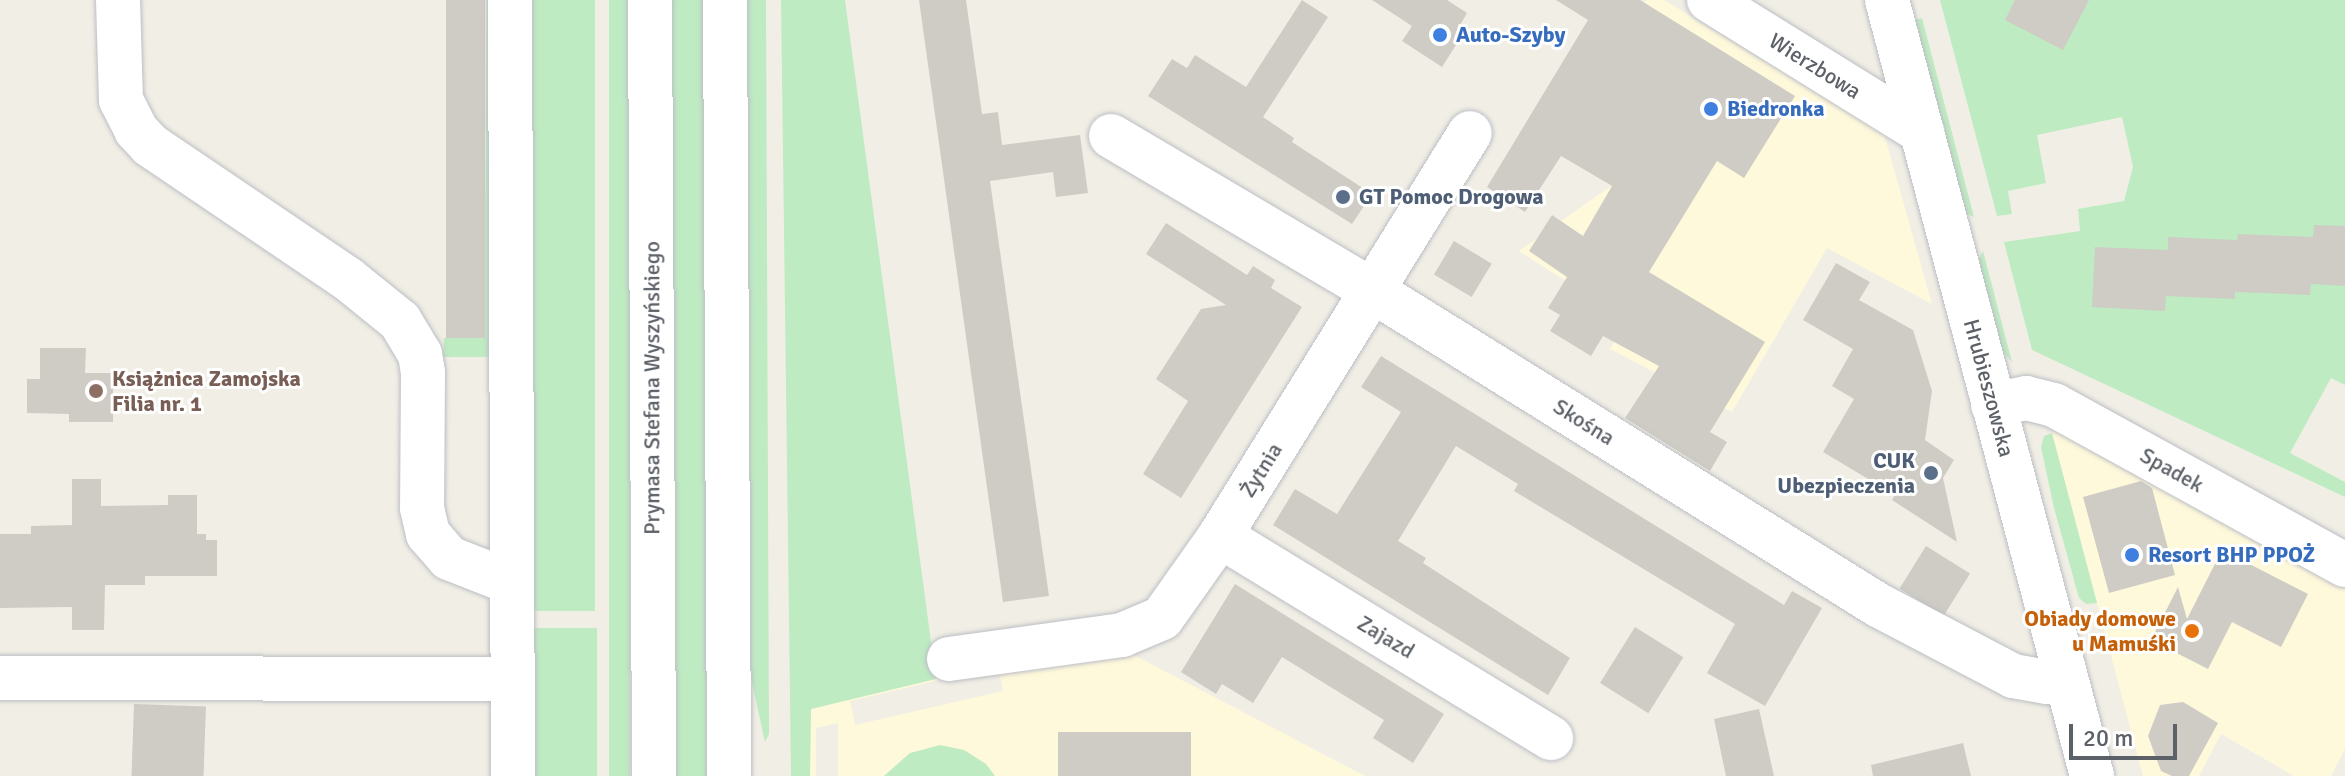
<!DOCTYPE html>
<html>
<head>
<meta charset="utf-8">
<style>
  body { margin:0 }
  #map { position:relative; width:2345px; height:776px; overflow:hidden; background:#f1efe5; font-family:Signika,sans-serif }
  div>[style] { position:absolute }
  .commercial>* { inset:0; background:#fff9db }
  .green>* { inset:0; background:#bfebc2; transform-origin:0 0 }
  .building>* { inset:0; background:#ceccc4; transform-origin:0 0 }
  .roads { filter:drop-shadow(0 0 2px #bcbec5) drop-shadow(0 0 2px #bcbec5) }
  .minor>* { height:44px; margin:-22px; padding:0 22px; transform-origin:22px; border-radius:22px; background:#fff }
  .tertiary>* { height:44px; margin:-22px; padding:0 22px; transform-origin:22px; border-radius:22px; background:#fff }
  .secondary>* { height:44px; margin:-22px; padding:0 22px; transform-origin:22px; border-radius:22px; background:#fff }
  .dots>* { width:22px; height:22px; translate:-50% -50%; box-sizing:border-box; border:4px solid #fff; border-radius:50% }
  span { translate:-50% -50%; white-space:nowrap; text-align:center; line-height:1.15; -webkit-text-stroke:6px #fff; paint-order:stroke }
  .shop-label { font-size:22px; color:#366cbe; font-weight:700 }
  .left { translate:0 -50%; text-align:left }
  .street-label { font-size:22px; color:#5c6067 }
  .service-label { font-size:22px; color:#4e5e75; font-weight:700 }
  .right { translate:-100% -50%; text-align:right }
  .education-label { font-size:22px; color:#785e54; font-weight:700 }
  .food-label { font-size:22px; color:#c56008; font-weight:700 }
  .scale { position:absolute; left:2069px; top:724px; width:108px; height:36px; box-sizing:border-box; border:4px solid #5c6067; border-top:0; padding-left:10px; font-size:24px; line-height:28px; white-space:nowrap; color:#5c6067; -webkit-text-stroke:6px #fff; paint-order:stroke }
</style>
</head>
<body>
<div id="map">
  <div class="commercial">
    <i style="clip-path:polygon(1646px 0,1664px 0,1884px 134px,1932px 304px,1827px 248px,1732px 412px,1610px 349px,1627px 320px,1519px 251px,1611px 186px,1551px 150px)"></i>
    <i style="clip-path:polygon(2069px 430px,2345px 584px,2345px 749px,2331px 776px,2294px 776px,2221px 734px,2199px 776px,2143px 776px,2052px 433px)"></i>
    <i style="clip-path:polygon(evenodd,1128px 652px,1365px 776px,995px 776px,986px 764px,964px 750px,910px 753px,884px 776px,838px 776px,838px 723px,816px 728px,816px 776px,810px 776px,811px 709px,998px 663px,1128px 652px,998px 666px,1003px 691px,855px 725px,850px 701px,998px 666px)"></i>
  </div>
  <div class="green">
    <i style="clip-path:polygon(487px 0,495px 0,495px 357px,443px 357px,444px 338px,484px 338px)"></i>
    <i style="left:526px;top:0;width:69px;height:611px"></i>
    <i style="left:609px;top:0;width:21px;height:776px"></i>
    <i style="clip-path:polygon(671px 0,706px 0,708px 776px,676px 776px,674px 733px)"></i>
    <i style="clip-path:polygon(747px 0,766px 0,769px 734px,765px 742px,748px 665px)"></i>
    <i style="clip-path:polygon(781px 0,845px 0,936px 679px,811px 709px,810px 776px,791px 776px)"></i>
    <i style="clip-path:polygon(1940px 0,2345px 0,2345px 385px,2331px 378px,2290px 453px,2345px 482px,2345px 497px,2032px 350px,2004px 242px,2080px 231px,2078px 209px,2124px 201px,2133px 167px,2122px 117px,2037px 135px,2046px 183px,2008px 191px,2012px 214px,1997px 216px)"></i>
    <i style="clip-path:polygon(1922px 18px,1974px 217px,1963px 212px,1910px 21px)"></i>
    <i style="clip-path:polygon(1983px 251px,2012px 362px,1998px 347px,1976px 265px)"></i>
    <i style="clip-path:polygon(2052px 433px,2097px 603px,2086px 604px,2079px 598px,2054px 508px,2041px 447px,2044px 436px)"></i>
    <i style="left:529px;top:628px;width:68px;height:148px"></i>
    <i style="clip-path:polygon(940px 745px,964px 750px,986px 764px,995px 776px,884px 776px,910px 753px)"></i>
  </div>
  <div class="building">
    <i style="left:446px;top:0;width:39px;height:338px"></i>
    <i style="clip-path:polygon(919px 0,966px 0,982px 114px,998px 112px,1002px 145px,1080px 135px,1088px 193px,1056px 197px,1053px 172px,990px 181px,1049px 596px,1003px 602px)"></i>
    <i style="clip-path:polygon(1302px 0,1328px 17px,1263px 117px,1294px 138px,1292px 142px,1372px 194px,1352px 224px,1148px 96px,1172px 59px,1187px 68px,1195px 55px,1246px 87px)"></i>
    <i style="clip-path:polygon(1372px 0,1447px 0,1467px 13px,1459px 27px,1465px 31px,1442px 67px,1402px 41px,1412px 26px)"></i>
    <i style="clip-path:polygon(1556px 0,1640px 0,1795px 96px,1744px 178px,1717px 161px,1649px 272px,1765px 342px,1710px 432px,1727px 442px,1710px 471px,1625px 418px,1659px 366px,1603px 336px,1591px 356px,1550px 331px,1560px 315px,1548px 308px,1567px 277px,1529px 251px,1552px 215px,1583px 236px,1612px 186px,1561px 156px,1525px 212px,1487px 187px,1588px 20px)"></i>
    <i style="clip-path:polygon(2015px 0,2089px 0,2063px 50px,2005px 20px)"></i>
    <i style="clip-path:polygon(1166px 223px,1247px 275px,1253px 266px,1275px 280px,1271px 288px,1302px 307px,1181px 498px,1143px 474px,1188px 401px,1156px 379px,1201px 309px,1226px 305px,1146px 254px)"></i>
    <i style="clip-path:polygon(2314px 225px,2345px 226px,2345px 286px,2311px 284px,2310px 295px,2235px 292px,2235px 299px,2166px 296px,2165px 311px,2092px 307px,2095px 247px,2168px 250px,2168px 237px,2237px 240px,2238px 234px,2313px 237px)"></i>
    <i style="left:1454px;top:241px;width:44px;height:39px;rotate:31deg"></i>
    <i style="clip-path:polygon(1836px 263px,1870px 282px,1859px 300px,1913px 330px,1932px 391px,1925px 440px,1954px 460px,1943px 478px,1957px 542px,1892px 500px,1895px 495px,1823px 452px,1854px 399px,1832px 386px,1853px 349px,1803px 320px)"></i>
    <i style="clip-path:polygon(40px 348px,86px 348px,85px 373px,113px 373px,113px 422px,69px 422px,69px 414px,27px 413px,27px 379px,40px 379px)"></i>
    <i style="clip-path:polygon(1381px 356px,1784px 605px,1792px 591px,1822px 608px,1765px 706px,1707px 673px,1735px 624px,1514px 491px,1518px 484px,1456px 446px,1398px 541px,1426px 558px,1423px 563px,1570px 658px,1548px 695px,1273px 525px,1295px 489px,1337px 514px,1401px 412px,1361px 387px)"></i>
    <i style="clip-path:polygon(72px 479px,101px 479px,101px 506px,168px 505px,168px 495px,197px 495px,197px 534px,206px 534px,206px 540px,217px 540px,217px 576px,145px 576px,145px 585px,105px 585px,104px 630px,72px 630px,72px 607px,0 608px,0 534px,31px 534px,31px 526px,72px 525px)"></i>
    <i style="clip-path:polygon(2141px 481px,2152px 488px,2175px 575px,2109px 593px,2083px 497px)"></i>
    <i style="left:1926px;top:546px;width:52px;height:50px;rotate:32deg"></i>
    <i style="clip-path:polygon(2222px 550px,2308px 594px,2281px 647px,2232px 622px,2208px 669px,2151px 640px,2178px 587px,2187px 619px)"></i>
    <i style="clip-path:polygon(1235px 584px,1444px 714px,1413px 763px,1373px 738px,1384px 720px,1282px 657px,1253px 703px,1222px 684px,1216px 694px,1181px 672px)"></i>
    <i style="left:1635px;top:627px;width:57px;height:66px;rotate:32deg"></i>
    <i style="clip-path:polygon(2183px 702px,2218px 723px,2189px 776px,2172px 776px,2161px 771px,2148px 736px,2160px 705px)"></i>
    <i style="left:134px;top:704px;width:72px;height:72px;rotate:2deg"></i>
    <i style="clip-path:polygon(1759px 709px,1774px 776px,1726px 776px,1714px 719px)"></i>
    <i style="left:1058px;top:732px;width:133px;height:44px"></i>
    <i style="clip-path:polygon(1963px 743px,1971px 776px,1873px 776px,1871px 765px)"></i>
  </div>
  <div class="roads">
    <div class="minor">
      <i style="left:118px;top:0;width:100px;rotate:88.3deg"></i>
      <i style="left:121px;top:100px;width:34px;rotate:63deg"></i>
      <i style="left:136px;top:130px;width:21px;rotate:47deg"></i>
      <i style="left:150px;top:145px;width:239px;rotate:34.1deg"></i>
      <i style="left:348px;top:279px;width:67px;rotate:38.9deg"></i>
      <i style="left:400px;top:321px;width:39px;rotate:59deg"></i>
      <i style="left:420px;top:354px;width:18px;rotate:81deg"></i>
      <i style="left:423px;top:372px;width:136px;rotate:90.4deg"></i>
      <i style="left:422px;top:508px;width:27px;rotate:77deg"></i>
      <i style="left:428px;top:534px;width:32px;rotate:49deg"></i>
      <i style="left:449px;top:558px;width:66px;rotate:21.5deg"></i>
      <i style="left:510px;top:0;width:776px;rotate:89.78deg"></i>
      <i style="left:1709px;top:0;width:251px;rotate:31.8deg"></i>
      <i style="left:1111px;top:136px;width:304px;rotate:30.6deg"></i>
      <i style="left:1373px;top:291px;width:595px;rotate:31.87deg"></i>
      <i style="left:1878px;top:605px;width:153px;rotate:27.7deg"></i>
      <i style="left:2013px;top:676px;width:35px;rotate:10deg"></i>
      <i style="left:2047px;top:682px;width:18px;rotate:-13deg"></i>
      <i style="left:1993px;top:405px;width:34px;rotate:-12deg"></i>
      <i style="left:2026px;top:398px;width:29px;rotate:14deg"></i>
      <i style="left:2054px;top:405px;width:332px;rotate:28.8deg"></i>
      <i style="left:1220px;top:536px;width:388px;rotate:31.4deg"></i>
      <i style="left:949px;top:659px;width:175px;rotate:-7.9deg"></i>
      <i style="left:1122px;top:635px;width:43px;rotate:-23deg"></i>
      <i style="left:1162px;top:618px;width:100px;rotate:-54.7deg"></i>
      <i style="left:1220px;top:536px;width:474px;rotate:-58.2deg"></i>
      <i style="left:0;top:678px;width:511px;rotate:0.11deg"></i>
    </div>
    <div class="tertiary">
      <i style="left:1887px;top:0;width:803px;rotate:75.2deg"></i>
    </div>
    <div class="secondary">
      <i style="left:650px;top:0;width:776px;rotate:89.7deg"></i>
      <i style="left:725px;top:0;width:776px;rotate:89.7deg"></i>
    </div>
  </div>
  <div class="dots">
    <i style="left:1440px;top:35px;background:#3f7fe0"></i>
    <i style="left:1711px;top:109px;background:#3f7fe0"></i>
    <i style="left:1343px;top:197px;background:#5c6f8a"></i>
    <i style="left:96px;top:391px;background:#8d6e63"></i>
    <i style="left:1931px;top:473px;background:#5c6f8a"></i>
    <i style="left:2132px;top:555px;background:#3f7fe0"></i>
    <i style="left:2192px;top:631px;background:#e8710a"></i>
  </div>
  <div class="shop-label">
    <span class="left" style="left:1456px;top:35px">Auto-Szyby</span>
    <span class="left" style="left:1727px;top:109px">Biedronka</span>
    <span class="left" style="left:2148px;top:555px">Resort BHP PPOŻ</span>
  </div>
  <div class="street-label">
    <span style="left:1815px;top:66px;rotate:32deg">Wierzbowa</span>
    <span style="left:652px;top:388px;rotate:-90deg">Prymasa Stefana Wyszyńskiego</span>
    <span style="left:1989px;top:388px;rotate:75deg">Hrubieszowska</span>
    <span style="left:1584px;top:422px;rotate:32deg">Skośna</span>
    <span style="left:1261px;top:470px;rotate:-58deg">Żytnia</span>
    <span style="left:2172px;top:470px;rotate:29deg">Spadek</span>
    <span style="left:1386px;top:637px;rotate:31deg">Zajazd</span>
  </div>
  <div class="service-label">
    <span class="left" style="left:1359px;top:197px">GT Pomoc Drogowa</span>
    <span class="right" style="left:1915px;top:473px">CUK<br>Ubezpieczenia</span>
  </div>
  <div class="education-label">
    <span class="left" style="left:112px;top:391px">Książnica Zamojska<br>Filia nr. 1</span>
  </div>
  <div class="food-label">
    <span class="right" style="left:2176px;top:631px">Obiady domowe<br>u Mamuśki</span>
  </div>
  <div class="scale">20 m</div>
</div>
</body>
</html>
